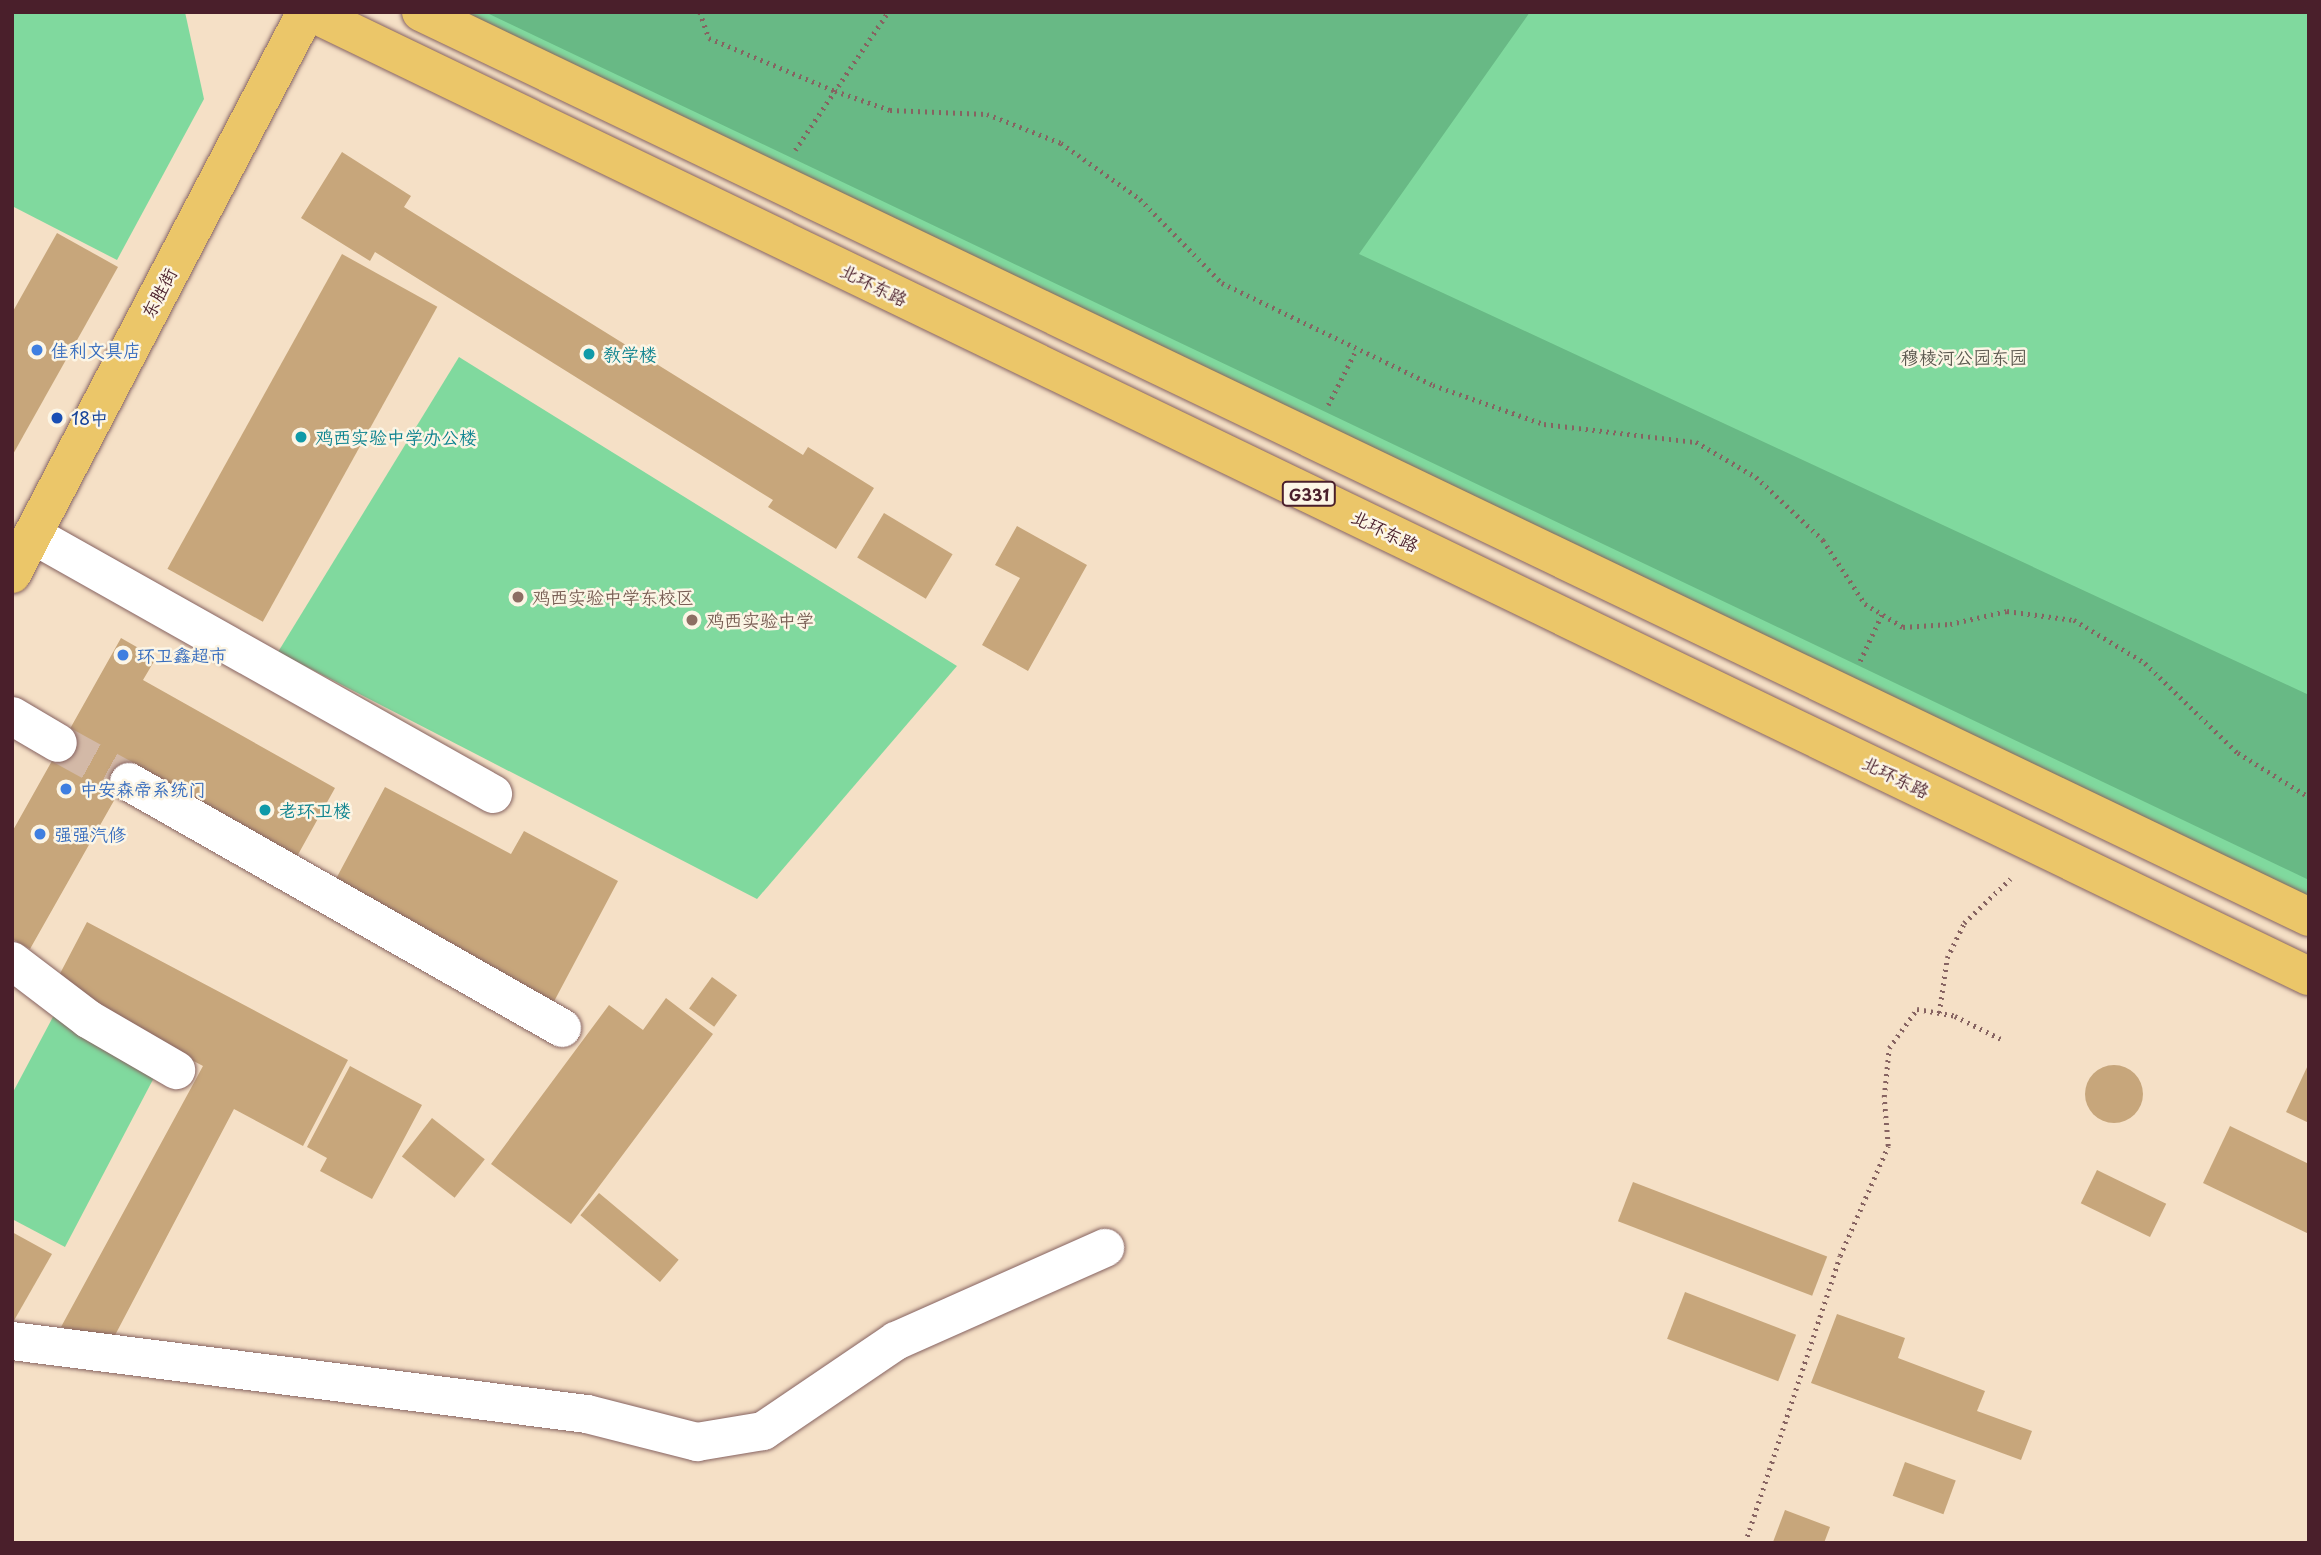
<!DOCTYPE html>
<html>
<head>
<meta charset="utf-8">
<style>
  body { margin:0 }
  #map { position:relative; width:2321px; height:1555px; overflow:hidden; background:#f5e0c6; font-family:"Playpen Sans","LXGW WenKai TC",sans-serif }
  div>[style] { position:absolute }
  .green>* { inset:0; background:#80d99e }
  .forest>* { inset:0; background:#68b985 }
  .building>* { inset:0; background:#c7a67b; transform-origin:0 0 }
  .round { border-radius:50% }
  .minor-tunnel>* { height:38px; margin-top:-19px; transform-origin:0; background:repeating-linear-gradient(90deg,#d3b9a7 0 38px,transparent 0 57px) }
  .path>* { height:4.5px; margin-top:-2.25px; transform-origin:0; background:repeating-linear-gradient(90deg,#866361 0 2px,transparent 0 7px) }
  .roads { filter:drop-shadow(0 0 2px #866361) drop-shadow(0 0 2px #866361) }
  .minor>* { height:38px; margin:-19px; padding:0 19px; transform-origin:19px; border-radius:19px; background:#fff }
  .highway>* { height:38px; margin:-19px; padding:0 19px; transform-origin:19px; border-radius:19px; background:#ebc669 }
  .dots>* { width:19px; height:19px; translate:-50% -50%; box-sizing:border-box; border:4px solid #fcf5e5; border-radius:50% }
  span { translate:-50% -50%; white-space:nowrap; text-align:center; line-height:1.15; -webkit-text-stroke:5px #fcf5e5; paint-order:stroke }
  .shield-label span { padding:2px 5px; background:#fcf5e5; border:2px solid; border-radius:5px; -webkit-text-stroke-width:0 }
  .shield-label { font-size:16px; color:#4a1f2b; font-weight:700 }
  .street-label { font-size:18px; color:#4a1f2b }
  .shop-label { font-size:18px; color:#366cbe }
  .left { translate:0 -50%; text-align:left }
  .culture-label { font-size:18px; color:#0d838f }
  .park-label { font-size:18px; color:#5a574e }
  .transit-label { font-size:18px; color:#164399 }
  .education-label { font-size:18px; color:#785e54 }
  .frame { position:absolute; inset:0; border:14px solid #4a1f2b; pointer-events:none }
</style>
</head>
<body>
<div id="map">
  <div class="green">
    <i style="clip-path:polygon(12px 12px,185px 12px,204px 99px,117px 260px,12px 206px)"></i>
    <i style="clip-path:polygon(445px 12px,2309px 12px,2309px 904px)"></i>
    <i style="clip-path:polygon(459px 357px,957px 666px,757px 899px,278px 652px)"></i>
    <i style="clip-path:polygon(54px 1015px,158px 1070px,65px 1247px,12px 1219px,12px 1094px)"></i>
  </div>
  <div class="forest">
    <i style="clip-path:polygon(485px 12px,1530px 12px,1359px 254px,2309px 695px,2309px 880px)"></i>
  </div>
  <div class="building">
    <i style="clip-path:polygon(342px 152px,411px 196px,404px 207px,803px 455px,808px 447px,874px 488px,836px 549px,768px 507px,773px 500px,375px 252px,370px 261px,301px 218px)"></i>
    <i style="clip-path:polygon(57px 233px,118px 267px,12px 456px,12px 313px)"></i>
    <i style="left:342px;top:254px;width:109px;height:360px;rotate:29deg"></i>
    <i style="left:884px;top:513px;width:80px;height:52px;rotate:31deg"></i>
    <i style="clip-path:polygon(1017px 526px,1087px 565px,1028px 671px,982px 645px,1020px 578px,995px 565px)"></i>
    <i style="clip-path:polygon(121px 638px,156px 658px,143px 680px,335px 788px,295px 860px,133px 767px,30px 949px,12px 939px,12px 832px)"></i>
    <i style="clip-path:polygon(385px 787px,511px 854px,524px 831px,618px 881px,550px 1009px,329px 892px)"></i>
    <i style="clip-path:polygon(87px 922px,348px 1060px,303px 1146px,234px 1109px,113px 1339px,61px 1327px,203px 1066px,53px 987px)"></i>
    <i style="left:712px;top:977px;width:31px;height:39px;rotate:36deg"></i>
    <i style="clip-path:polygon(666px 998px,713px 1034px,571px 1224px,491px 1164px,609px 1005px,643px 1030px)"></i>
    <i style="clip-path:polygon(2309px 1063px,2309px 1123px,2286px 1112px)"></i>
    <i class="round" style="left:2085px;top:1065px;width:58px;height:58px"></i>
    <i style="clip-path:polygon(350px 1066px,422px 1105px,372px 1199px,320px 1171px,327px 1158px,307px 1147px)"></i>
    <i style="left:432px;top:1118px;width:67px;height:49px;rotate:38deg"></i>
    <i style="clip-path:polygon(2230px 1126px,2309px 1164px,2309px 1234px,2203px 1183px)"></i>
    <i style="left:2097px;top:1170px;width:77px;height:37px;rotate:26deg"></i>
    <i style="left:1633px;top:1182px;width:208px;height:42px;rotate:21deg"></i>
    <i style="left:599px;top:1193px;width:104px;height:29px;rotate:40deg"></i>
    <i style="clip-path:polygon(12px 1232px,52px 1254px,12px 1324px)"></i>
    <i style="left:1685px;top:1292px;width:119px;height:50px;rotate:21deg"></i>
    <i style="clip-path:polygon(1837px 1314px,1905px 1338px,1898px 1358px,1985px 1391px,1977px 1411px,2032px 1431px,2021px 1460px,1811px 1383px)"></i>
    <i style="left:1905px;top:1462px;width:54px;height:36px;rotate:20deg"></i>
    <i style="clip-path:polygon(1785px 1510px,1830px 1527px,1824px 1543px,1773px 1542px)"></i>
  </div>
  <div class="minor-tunnel">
    <i style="left:58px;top:743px;width:81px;rotate:28.8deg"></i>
  </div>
  <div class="path">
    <i style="left:700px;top:12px;width:28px;rotate:71deg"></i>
    <i style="left:709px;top:38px;width:137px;rotate:22.8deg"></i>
    <i style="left:835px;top:91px;width:58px;rotate:19.1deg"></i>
    <i style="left:890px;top:110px;width:97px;rotate:2.4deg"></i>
    <i style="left:987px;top:114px;width:79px;rotate:21.4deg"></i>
    <i style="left:1061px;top:143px;width:97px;rotate:35.3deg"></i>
    <i style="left:1140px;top:199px;width:117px;rotate:45.7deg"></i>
    <i style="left:1222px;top:283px;width:234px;rotate:25.8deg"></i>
    <i style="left:1433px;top:385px;width:118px;rotate:19.4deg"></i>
    <i style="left:1544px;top:424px;width:153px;rotate:6.8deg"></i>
    <i style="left:1696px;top:442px;width:69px;rotate:30.3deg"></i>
    <i style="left:1756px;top:477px;width:92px;rotate:43.2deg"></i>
    <i style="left:1823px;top:540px;width:77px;rotate:56.7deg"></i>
    <i style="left:1865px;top:604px;width:44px;rotate:31.2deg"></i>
    <i style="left:1903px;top:627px;width:47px;rotate:-3.7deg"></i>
    <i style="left:1950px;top:624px;width:58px;rotate:-12.8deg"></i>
    <i style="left:2007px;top:611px;width:68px;rotate:7.7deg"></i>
    <i style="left:2074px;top:620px;width:83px;rotate:31.2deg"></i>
    <i style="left:2145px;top:663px;width:129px;rotate:44.1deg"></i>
    <i style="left:2238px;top:753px;width:84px;rotate:31.8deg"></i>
    <i style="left:795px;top:150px;width:166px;rotate:-56deg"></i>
    <i style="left:1328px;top:405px;width:62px;rotate:-63deg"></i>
    <i style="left:1860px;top:661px;width:52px;rotate:-64.9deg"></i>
    <i style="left:1939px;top:1013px;width:56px;rotate:-81.7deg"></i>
    <i style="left:1947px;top:958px;width:39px;rotate:-64deg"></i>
    <i style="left:1964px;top:923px;width:64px;rotate:-43.7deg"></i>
    <i style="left:1745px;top:1543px;width:302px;rotate:-71.7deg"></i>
    <i style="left:1840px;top:1256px;width:120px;rotate:-66.4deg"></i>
    <i style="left:1888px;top:1146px;width:49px;rotate:-94.7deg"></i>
    <i style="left:1884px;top:1097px;width:49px;rotate:-84.2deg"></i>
    <i style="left:1889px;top:1048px;width:48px;rotate:-54.3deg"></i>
    <i style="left:1917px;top:1009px;width:39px;rotate:10deg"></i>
    <i style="left:1955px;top:1016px;width:51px;rotate:26.6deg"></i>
  </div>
  <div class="roads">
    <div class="minor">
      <i style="left:33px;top:535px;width:528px;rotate:29.38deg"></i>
      <i style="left:12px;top:716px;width:53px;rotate:30.4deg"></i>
      <i style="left:129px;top:782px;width:498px;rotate:29.6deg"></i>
      <i style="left:12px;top:961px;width:96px;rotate:37.3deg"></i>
      <i style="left:88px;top:1019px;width:102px;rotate:30.1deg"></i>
      <i style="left:12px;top:1341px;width:580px;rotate:7.24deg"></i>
      <i style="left:587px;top:1414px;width:114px;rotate:14.3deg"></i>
      <i style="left:697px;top:1442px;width:67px;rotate:-9.5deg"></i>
      <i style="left:763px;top:1431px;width:161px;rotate:-34.1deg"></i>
      <i style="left:896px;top:1341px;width:229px;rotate:-24deg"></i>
    </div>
    <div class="highway">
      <i style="left:310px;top:12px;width:2219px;rotate:25.75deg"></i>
      <i style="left:421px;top:12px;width:2094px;rotate:25.61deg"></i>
      <i style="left:12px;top:574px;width:634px;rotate:-62.38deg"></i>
    </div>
  </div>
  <div class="dots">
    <i style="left:37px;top:350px;background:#3f7fe0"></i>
    <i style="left:589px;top:354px;background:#0f9aa8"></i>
    <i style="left:57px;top:418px;background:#1a4fb4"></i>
    <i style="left:301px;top:437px;background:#0f9aa8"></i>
    <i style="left:518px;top:597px;background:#8d6e63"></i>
    <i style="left:692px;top:620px;background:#8d6e63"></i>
    <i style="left:123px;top:655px;background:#3f7fe0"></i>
    <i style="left:66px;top:789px;background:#3f7fe0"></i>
    <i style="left:265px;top:810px;background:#0f9aa8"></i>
    <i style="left:40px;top:834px;background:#3f7fe0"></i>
  </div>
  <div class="shield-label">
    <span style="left:1309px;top:494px">G331</span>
  </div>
  <div class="street-label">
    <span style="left:874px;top:285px;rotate:26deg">北环东路</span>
    <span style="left:159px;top:293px;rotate:-62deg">东胜街</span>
    <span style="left:1385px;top:531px;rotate:26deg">北环东路</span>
    <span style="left:1896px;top:777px;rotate:26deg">北环东路</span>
  </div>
  <div class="shop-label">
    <span class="left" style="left:51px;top:350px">佳利文具店</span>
    <span class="left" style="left:137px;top:655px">环卫鑫超市</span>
    <span class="left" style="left:80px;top:789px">中安森帝系统门</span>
    <span class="left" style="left:54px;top:834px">强强汽修</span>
  </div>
  <div class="culture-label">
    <span class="left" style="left:603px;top:354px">教学楼</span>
    <span class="left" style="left:315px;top:437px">鸡西实验中学办公楼</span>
    <span class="left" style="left:279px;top:810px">老环卫楼</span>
  </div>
  <div class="park-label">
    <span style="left:1964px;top:357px">穆棱河公园东园</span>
  </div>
  <div class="transit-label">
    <span class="left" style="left:71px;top:418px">18中</span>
  </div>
  <div class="education-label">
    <span class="left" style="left:532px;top:597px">鸡西实验中学东校区</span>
    <span class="left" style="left:706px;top:620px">鸡西实验中学</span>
  </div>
  <div class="frame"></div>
</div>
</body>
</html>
